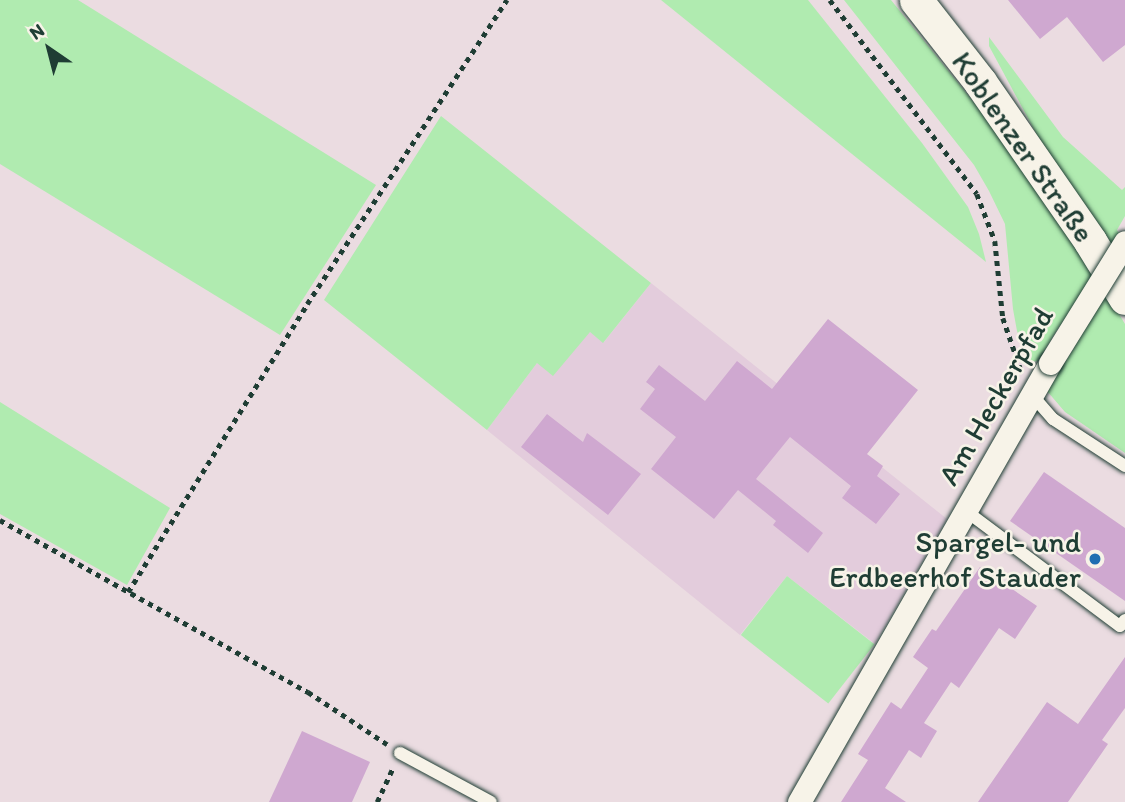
<!DOCTYPE html>
<html>
<head>
<meta charset="utf-8">
<style>
  body { margin:0 }
  #map { position:relative; width:1125px; height:802px; overflow:hidden; background:#ebdce1; font-family:Itim,sans-serif }
  div>[style] { position:absolute }
  .built>* { inset:0; background:#e3ccdc }
  .green>* { inset:0; background:#b0ebb0; transform-origin:0 0 }
  .building>* { inset:0; background:#cfa8d0 }
  .path>* { height:4.5px; margin-top:-2.25px; transform-origin:0; background:repeating-linear-gradient(90deg,#1f3d34 0 5px,transparent 0 10px) }
  .roads { filter:drop-shadow(0 0 2px #1f3d34) drop-shadow(0 0 2px #1f3d34) }
  .lane>* { height:12px; margin:-6px; padding:0 6px; transform-origin:6px; border-radius:6px; background:#f7f3e8 }
  .street>* { height:23px; margin:-11.5px; padding:0 11.5px; transform-origin:11.5px; border-radius:11.5px; background:#f7f3e8 }
  .secondary>* { height:33px; margin:-16.5px; padding:0 16.5px; transform-origin:16.5px; border-radius:16.5px; background:#f7f3e8 }
  .bridges { filter:drop-shadow(0 0 2px #1f3d34) drop-shadow(0 0 2px #1f3d34) }
  .street-bridge>* { height:23px; margin:-11.5px; padding:0 11.5px; transform-origin:11.5px; border-radius:11.5px; background:#f7f3e8 }
  .dots>* { width:19px; height:19px; translate:-50% -50%; box-sizing:border-box; border:4px solid #f7f3e8; border-radius:50% }
  span { translate:-50% -50%; white-space:nowrap; text-align:center; line-height:1.15; -webkit-text-stroke:5px #f7f3e8; paint-order:stroke }
  .street-label { font-size:30px; color:#1f3d34 }
  .poi-label { font-size:30px; color:#1f3d34 }
  .right { translate:-100% -50%; text-align:right }
  .north { position:absolute; left:14px; top:14px; width:70px; height:70px; -webkit-text-stroke:5px #f7f3e8; paint-order:stroke; rotate:325deg; font-size:19px; font-weight:700; line-height:28px; text-align:center; color:#1f3d34 }
  .north::after { content:''; display:block; margin:auto; width:24px; height:32px; background:#1f3d34; clip-path:polygon(50% 0,100% 100%,50% 72%,0 100%) }
</style>
</head>
<body>
<div id="map">
  <div class="built">
    <i style="clip-path:polygon(651px 283px,947px 519px,875px 644px,787px 576px,740px 635px,487px 430px,537px 363px,590px 332px,604px 342px)"></i>
  </div>
  <div class="green">
    <i style="clip-path:polygon(0 0,78px 0,376px 185px,280px 335px,0 164px)"></i>
    <i style="clip-path:polygon(661px 0,808px 0,922px 143px,968px 207px,979px 234px,986px 262px)"></i>
    <i style="clip-path:polygon(844px 0,891px 0,980px 110px,1083px 255px,1125px 324px,1125px 453px,1065px 412px,1047px 391px,1074px 348px,1060px 325px,1038px 361px,1032px 362px,1027px 356px,1017px 331px,1013px 309px,1005px 224px,989px 191px,974px 165px)"></i>
    <i style="clip-path:polygon(989px 37px,1063px 137px,1122px 190px,1125px 187px,1125px 216px,1117px 230px,1125px 242px,1125px 272px,1037px 135px,989px 46px)"></i>
    <i style="clip-path:polygon(441px 116px,651px 283px,603px 343px,590px 332px,553px 376px,537px 363px,487px 430px,324px 300px)"></i>
    <i style="clip-path:polygon(0 402px,170px 508px,127px 585px,0 514px)"></i>
    <i style="left:787px;top:576px;width:111px;height:75px;rotate:38deg"></i>
  </div>
  <div class="building">
    <i style="clip-path:polygon(1008px 0,1125px 0,1125px 45px,1103px 62px,1067px 17px,1040px 39px)"></i>
    <i style="clip-path:polygon(828px 319px,918px 390px,867px 454px,883px 466px,877px 476px,900px 494px,876px 524px,842px 498px,851px 486px,790px 437px,756px 479px,823px 533px,808px 553px,773px 525px,776px 521px,738px 490px,714px 519px,651px 469px,676px 437px,640px 409px,655px 389px,646px 382px,659px 365px,705px 401px,737px 361px,772px 389px)"></i>
    <i style="clip-path:polygon(547px 414px,583px 442px,587px 433px,641px 474px,608px 515px,521px 447px)"></i>
    <i style="clip-path:polygon(1044px 472px,1125px 528px,1125px 601px,1010px 521px)"></i>
    <i style="clip-path:polygon(980px 567px,1037px 606px,1015px 639px,999px 628px,959px 688px,951px 682px,924px 723px,937px 731px,921px 758px,909px 750px,885px 788px,906px 802px,841px 802px,868px 760px,858px 754px,891px 702px,901px 709px,928px 668px,913px 657px,932px 629px,936px 631px)"></i>
    <i style="clip-path:polygon(1125px 657px,1125px 708px,1102px 740px,1108px 744px,1068px 802px,978px 802px,1047px 702px,1078px 724px)"></i>
    <i style="clip-path:polygon(302px 731px,370px 762px,352px 802px,269px 802px)"></i>
  </div>
  <div class="path">
    <i style="left:830px;top:0;width:243px;rotate:52.8deg"></i>
    <i style="left:977px;top:194px;width:50px;rotate:69deg"></i>
    <i style="left:995px;top:241px;width:77px;rotate:84.1deg"></i>
    <i style="left:1003px;top:318px;width:55px;rotate:70.9deg"></i>
    <i style="left:0;top:520px;width:353px;rotate:29.2deg"></i>
    <i style="left:308px;top:692px;width:95px;rotate:33.4deg"></i>
    <i style="left:128px;top:592px;width:339px;rotate:-58.1deg"></i>
    <i style="left:307px;top:304px;width:364px;rotate:-56.7deg"></i>
    <i style="left:377px;top:802px;width:38px;rotate:-65deg"></i>
  </div>
  <div class="roads">
    <div class="lane">
      <i style="left:1032px;top:395px;width:32px;rotate:49deg"></i>
      <i style="left:1053px;top:419px;width:86px;rotate:33.1deg"></i>
      <i style="left:966px;top:511px;width:192px;rotate:36.8deg"></i>
      <i style="left:1120px;top:626px;width:8px;rotate:-50deg"></i>
      <i style="left:400px;top:753px;width:103px;rotate:28.3deg"></i>
    </div>
    <div class="street">
      <i style="left:799px;top:802px;width:506px;rotate:-60.24deg"></i>
    </div>
    <div class="secondary">
      <i style="left:916px;top:0;width:104px;rotate:52deg"></i>
      <i style="left:980px;top:82px;width:193px;rotate:55.3deg"></i>
      <i style="left:1090px;top:241px;width:67px;rotate:58.4deg"></i>
    </div>
  </div>
  <div class="bridges">
    <div class="street-bridge">
      <i style="left:1050px;top:363px;width:142px;rotate:-58.2deg"></i>
    </div>
  </div>
  <div class="dots">
    <i style="left:1095px;top:559px;background:#1f6fb2"></i>
  </div>
  <div class="street-label">
    <span style="left:1023px;top:147px;rotate:55deg">Koblenzer Straße</span>
    <span style="left:996px;top:396px;rotate:-60deg">Am Heckerpfad</span>
  </div>
  <div class="poi-label">
    <span class="right" style="left:1081px;top:559px">Spargel- und<br>Erdbeerhof Stauder</span>
  </div>
  <div class="north">N</div>
</div>
</body>
</html>
